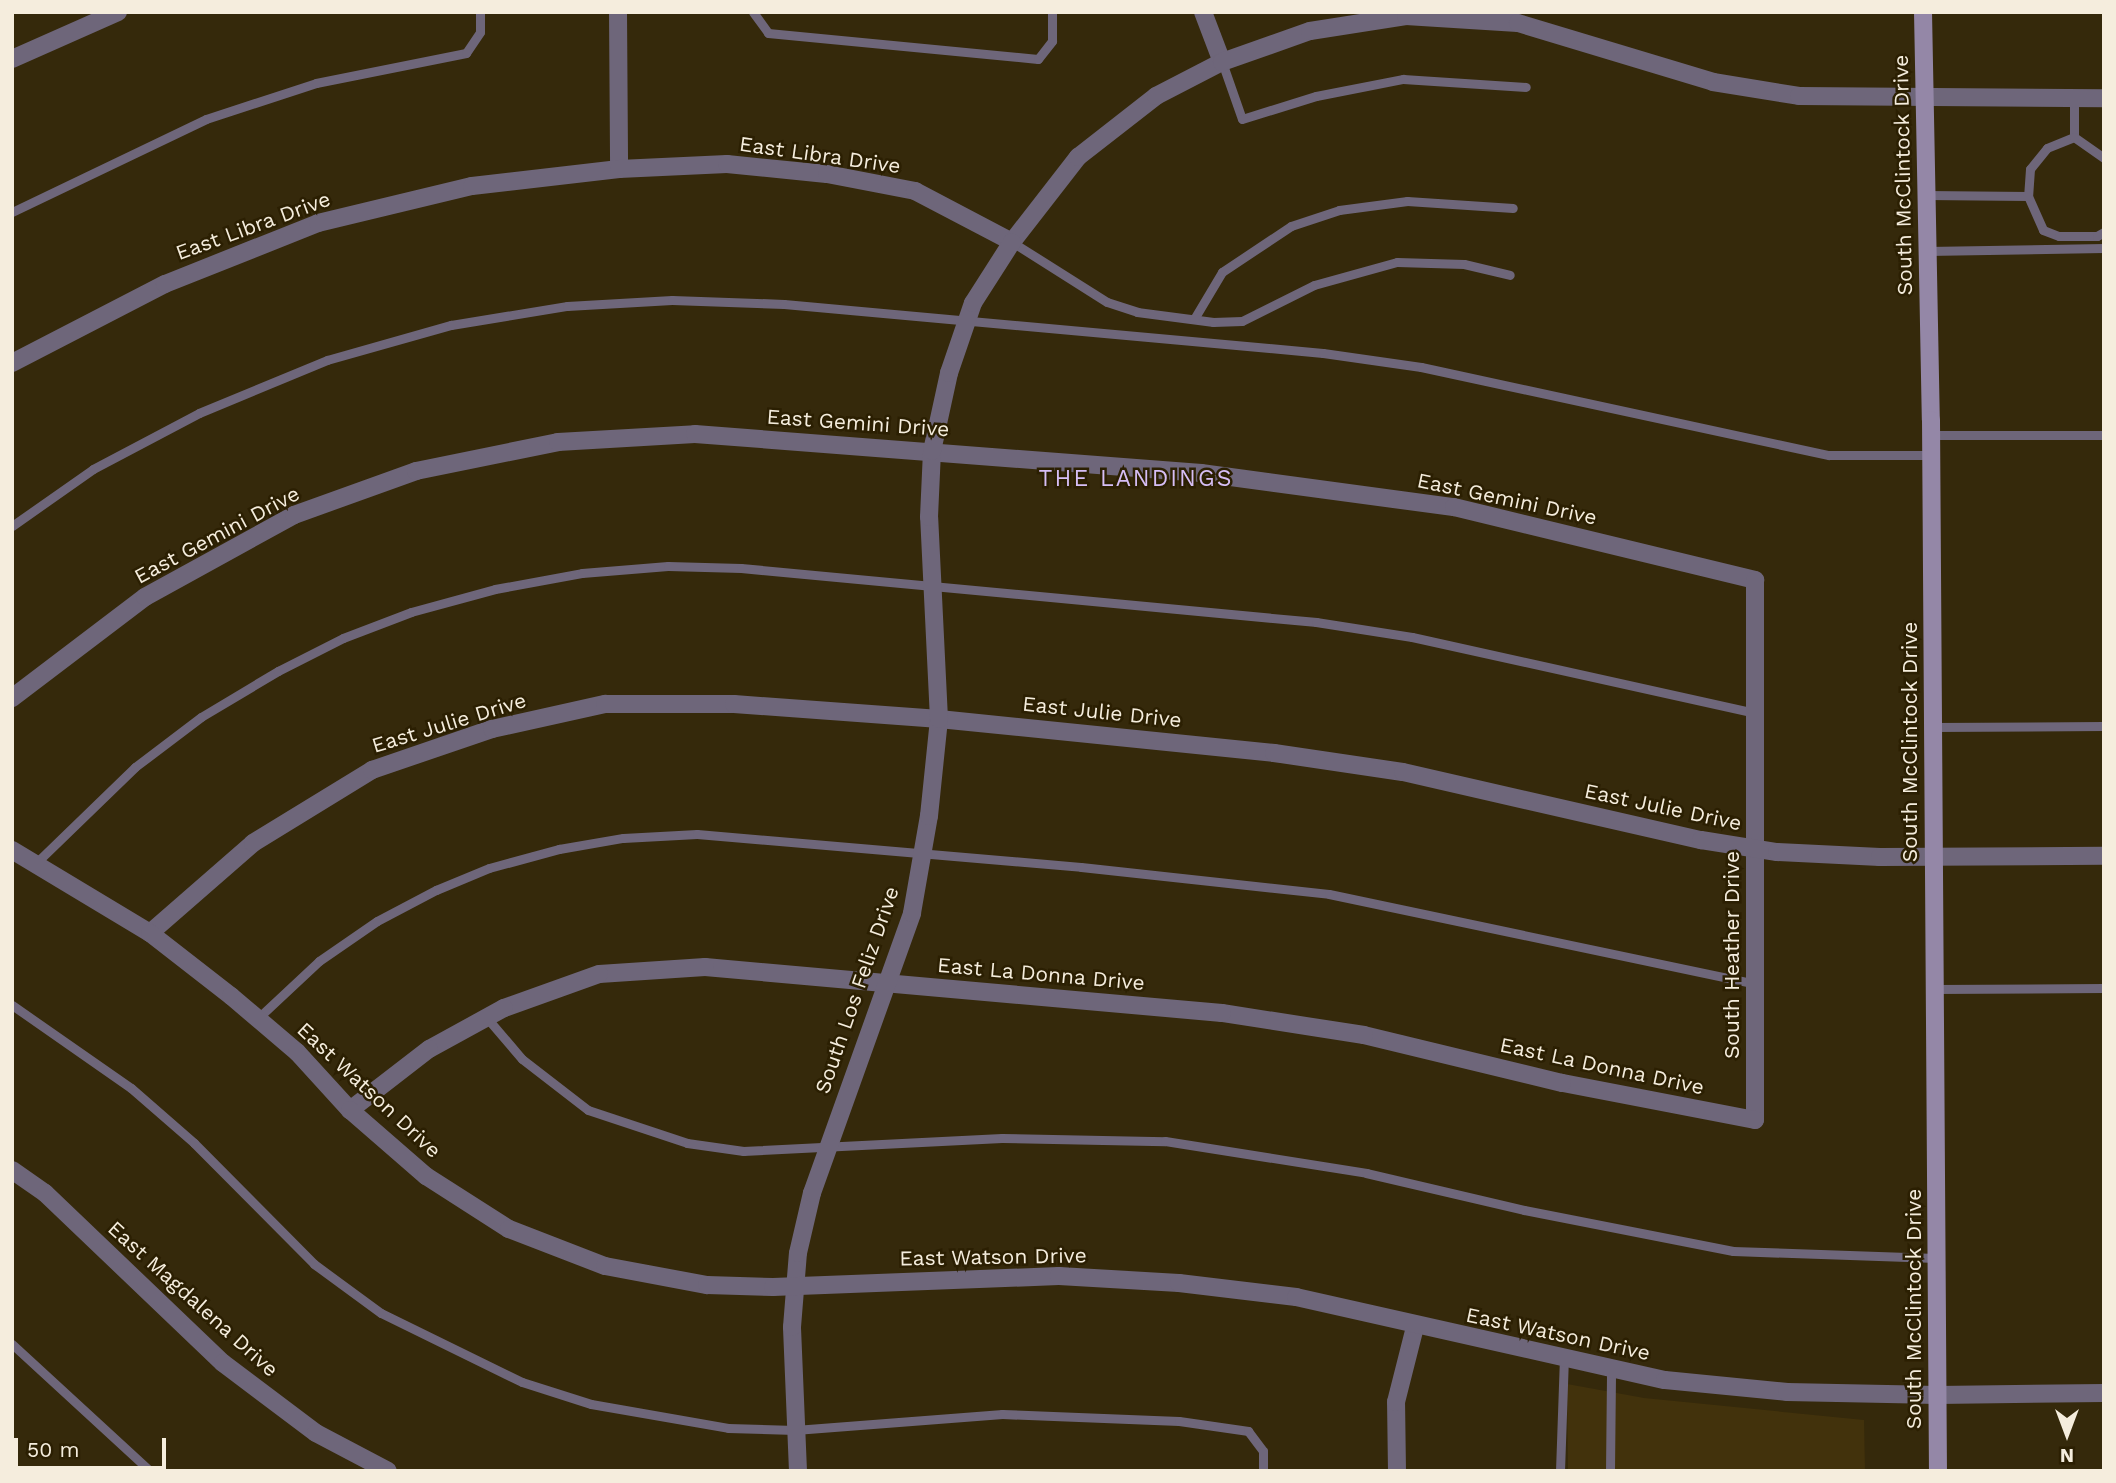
<!DOCTYPE html>
<html>
<head>
<meta charset="utf-8">
<style>
  body { margin:0 }
  #map { position:relative; width:2116px; height:1483px; overflow:hidden; background:#35290b; font-family:"Work Sans",sans-serif }
  div>[style] { position:absolute }
  .built>* { inset:0; background:#42320c }
  .service>* { height:9px; margin:-4.5px; padding:0 4.5px; transform-origin:4.5px; border-radius:4.5px; background:#6e667a }
  .minor>* { height:18px; margin:-9px; padding:0 9px; transform-origin:9px; border-radius:9px; background:#6e667a }
  .tertiary>* { height:18px; margin:-9px; padding:0 9px; transform-origin:9px; border-radius:9px; background:#6e667a }
  .secondary>* { height:18px; margin:-9px; padding:0 9px; transform-origin:9px; border-radius:9px; background:#9487a7 }
  span { translate:-50% -50%; white-space:nowrap; text-align:center; line-height:1.15; -webkit-text-stroke:5px #2b1f02; paint-order:stroke }
  .street-label { font-size:21px; color:#f5eddd }
  .neighbourhood-label { font-size:23px; color:#d6bef5; letter-spacing:2px }
  .frame { position:absolute; inset:0; border:14px solid #f5eddd; pointer-events:none }
  .north { position:absolute; left:2032px; top:1399px; width:70px; height:70px; -webkit-text-stroke:5px #2b1f02; paint-order:stroke; rotate:180deg; font-size:19px; font-weight:700; line-height:28px; text-align:center; color:#f5eddd }
  .north::after { content:''; display:block; margin:auto; width:24px; height:32px; background:#f5eddd; clip-path:polygon(50% 0,100% 100%,50% 72%,0 100%) }
  .scale { position:absolute; left:14px; top:1438px; width:152px; height:32px; box-sizing:border-box; border:4px solid #f5eddd; border-top:0; padding-left:9px; font-size:21px; line-height:24px; white-space:nowrap; color:#f5eddd; -webkit-text-stroke:5px #2b1f02; paint-order:stroke }
</style>
</head>
<body>
<div id="map">
  <div class="built">
    <i style="clip-path:polygon(1567px 1384px,1644px 1398px,1864px 1420px,1865px 1471px,1568px 1471px)"></i>
  </div>
  <div class="service">
    <i style="left:753px;top:12px;width:26px;rotate:54deg"></i>
    <i style="left:768px;top:33px;width:271px;rotate:5.5deg"></i>
    <i style="left:1038px;top:59px;width:23px;rotate:-52deg"></i>
    <i style="left:1052px;top:41px;width:29px;rotate:-90deg"></i>
    <i style="left:1222px;top:62px;width:60px;rotate:70.7deg"></i>
    <i style="left:1242px;top:119px;width:77px;rotate:-17.3deg"></i>
    <i style="left:1316px;top:96px;width:89px;rotate:-11.1deg"></i>
    <i style="left:1403px;top:79px;width:123px;rotate:3.7deg"></i>
    <i style="left:2074px;top:99px;width:38px;rotate:90deg"></i>
    <i style="left:2074px;top:137px;width:29px;rotate:158deg"></i>
    <i style="left:2047px;top:148px;width:27px;rotate:129deg"></i>
    <i style="left:2030px;top:169px;width:27px;rotate:94deg"></i>
    <i style="left:2028px;top:196px;width:37px;rotate:66deg"></i>
    <i style="left:2043px;top:230px;width:17px;rotate:21deg"></i>
    <i style="left:2059px;top:236px;width:38px"></i>
    <i style="left:2097px;top:236px;width:8px;rotate:-30deg"></i>
    <i style="left:2074px;top:137px;width:37px;rotate:35deg"></i>
    <i style="left:1926px;top:195px;width:102px;rotate:0.6deg"></i>
    <i style="left:12px;top:212px;width:215px;rotate:-25.6deg"></i>
    <i style="left:206px;top:119px;width:116px;rotate:-18.1deg"></i>
    <i style="left:316px;top:83px;width:153px;rotate:-11.3deg"></i>
    <i style="left:466px;top:53px;width:25px;rotate:-56deg"></i>
    <i style="left:480px;top:32px;width:20px;rotate:-90deg"></i>
    <i style="left:1012px;top:242px;width:112px;rotate:32.3deg"></i>
    <i style="left:1107px;top:302px;width:32px;rotate:18deg"></i>
    <i style="left:1137px;top:312px;width:77px;rotate:7.5deg"></i>
    <i style="left:1213px;top:322px;width:29px;rotate:-2deg"></i>
    <i style="left:1242px;top:321px;width:80px;rotate:-26.6deg"></i>
    <i style="left:1314px;top:285px;width:86px;rotate:-15.5deg"></i>
    <i style="left:1397px;top:262px;width:67px;rotate:1.7deg"></i>
    <i style="left:1464px;top:264px;width:47px;rotate:13.4deg"></i>
    <i style="left:1927px;top:251px;width:177px;rotate:-1deg"></i>
    <i style="left:1194px;top:319px;width:55px;rotate:-59.2deg"></i>
    <i style="left:1222px;top:272px;width:83px;rotate:-33.7deg"></i>
    <i style="left:1291px;top:226px;width:51px;rotate:-18.4deg"></i>
    <i style="left:1339px;top:210px;width:69px;rotate:-7.5deg"></i>
    <i style="left:1407px;top:201px;width:106px;rotate:3.8deg"></i>
    <i style="left:1931px;top:435px;width:173px"></i>
    <i style="left:12px;top:526px;width:99px;rotate:-35.1deg"></i>
    <i style="left:93px;top:469px;width:120px;rotate:-27.8deg"></i>
    <i style="left:199px;top:413px;width:139px;rotate:-22.5deg"></i>
    <i style="left:327px;top:360px;width:129px;rotate:-15.8deg"></i>
    <i style="left:451px;top:325px;width:118px;rotate:-9.3deg"></i>
    <i style="left:567px;top:306px;width:105px;rotate:-3.3deg"></i>
    <i style="left:672px;top:300px;width:112px;rotate:2deg"></i>
    <i style="left:784px;top:304px;width:541px;rotate:5.19deg"></i>
    <i style="left:1323px;top:353px;width:99px;rotate:8.1deg"></i>
    <i style="left:1421px;top:367px;width:417px;rotate:12.2deg"></i>
    <i style="left:1829px;top:455px;width:102px"></i>
    <i style="left:1933px;top:727px;width:171px;rotate:-0.3deg"></i>
    <i style="left:36px;top:863px;width:138px;rotate:-44.1deg"></i>
    <i style="left:135px;top:767px;width:83px;rotate:-37.1deg"></i>
    <i style="left:201px;top:717px;width:90px;rotate:-30.9deg"></i>
    <i style="left:278px;top:671px;width:73px;rotate:-26.9deg"></i>
    <i style="left:343px;top:638px;width:73px;rotate:-20.9deg"></i>
    <i style="left:411px;top:612px;width:87px;rotate:-15.3deg"></i>
    <i style="left:495px;top:589px;width:88px;rotate:-10.4deg"></i>
    <i style="left:582px;top:573px;width:86px;rotate:-4.7deg"></i>
    <i style="left:668px;top:566px;width:73px;rotate:1.6deg"></i>
    <i style="left:741px;top:568px;width:578px;rotate:5.37deg"></i>
    <i style="left:1316px;top:622px;width:97px;rotate:8.9deg"></i>
    <i style="left:1412px;top:637px;width:351px;rotate:12.5deg"></i>
    <i style="left:1934px;top:989px;width:170px;rotate:-0.3deg"></i>
    <i style="left:12px;top:1005px;width:145px;rotate:34.9deg"></i>
    <i style="left:131px;top:1088px;width:84px;rotate:41.1deg"></i>
    <i style="left:194px;top:1143px;width:170px;rotate:45.2deg"></i>
    <i style="left:314px;top:1264px;width:83px;rotate:36.2deg"></i>
    <i style="left:381px;top:1313px;width:157px;rotate:26.1deg"></i>
    <i style="left:522px;top:1382px;width:72px;rotate:17.7deg"></i>
    <i style="left:591px;top:1404px;width:139px;rotate:9.9deg"></i>
    <i style="left:728px;top:1428px;width:67px;rotate:1.7deg"></i>
    <i style="left:795px;top:1430px;width:208px;rotate:-4.4deg"></i>
    <i style="left:1002px;top:1414px;width:177px;rotate:2.3deg"></i>
    <i style="left:1179px;top:1421px;width:70px;rotate:8.2deg"></i>
    <i style="left:1248px;top:1431px;width:25px;rotate:53deg"></i>
    <i style="left:1263px;top:1451px;width:20px;rotate:90deg"></i>
    <i style="left:487px;top:1018px;width:54px;rotate:49.5deg"></i>
    <i style="left:522px;top:1059px;width:83px;rotate:37.7deg"></i>
    <i style="left:588px;top:1110px;width:104px;rotate:18.4deg"></i>
    <i style="left:687px;top:1143px;width:57px;rotate:8.1deg"></i>
    <i style="left:743px;top:1151px;width:259px;rotate:-2.9deg"></i>
    <i style="left:1002px;top:1138px;width:163px;rotate:1.1deg"></i>
    <i style="left:1165px;top:1141px;width:204px;rotate:9deg"></i>
    <i style="left:1366px;top:1173px;width:162px;rotate:13.2deg"></i>
    <i style="left:1524px;top:1210px;width:213px;rotate:11.1deg"></i>
    <i style="left:1733px;top:1251px;width:203px;rotate:2deg"></i>
    <i style="left:257px;top:1019px;width:85px;rotate:-43.1deg"></i>
    <i style="left:319px;top:961px;width:70px;rotate:-34.6deg"></i>
    <i style="left:377px;top:921px;width:67px;rotate:-27.7deg"></i>
    <i style="left:436px;top:890px;width:57px;rotate:-22.5deg"></i>
    <i style="left:489px;top:868px;width:73px;rotate:-15.2deg"></i>
    <i style="left:559px;top:849px;width:65px;rotate:-9.8deg"></i>
    <i style="left:623px;top:838px;width:74px;rotate:-3.1deg"></i>
    <i style="left:697px;top:834px;width:385px;rotate:4.9deg"></i>
    <i style="left:1081px;top:867px;width:249px;rotate:6.2deg"></i>
    <i style="left:1329px;top:894px;width:435px;rotate:11.9deg"></i>
    <i style="left:12px;top:1344px;width:188px;rotate:42.6deg"></i>
    <i style="left:1560px;top:1471px;width:113px;rotate:-88deg"></i>
    <i style="left:1610px;top:1471px;width:102px;rotate:-89.4deg"></i>
  </div>
  <div class="minor">
    <i style="left:618px;top:12px;width:157px;rotate:89.6deg"></i>
    <i style="left:1203px;top:12px;width:53px;rotate:69.2deg"></i>
    <i style="left:12px;top:59px;width:116px;rotate:-23.9deg"></i>
    <i style="left:12px;top:363px;width:172px;rotate:-27.3deg"></i>
    <i style="left:165px;top:284px;width:165px;rotate:-21.7deg"></i>
    <i style="left:318px;top:223px;width:158px;rotate:-13.5deg"></i>
    <i style="left:472px;top:186px;width:148px;rotate:-6.6deg"></i>
    <i style="left:619px;top:169px;width:108px;rotate:-2.7deg"></i>
    <i style="left:727px;top:164px;width:100px;rotate:5.7deg"></i>
    <i style="left:827px;top:174px;width:90px;rotate:10.9deg"></i>
    <i style="left:915px;top:191px;width:110px;rotate:27.7deg"></i>
    <i style="left:1012px;top:242px;width:108px;rotate:-52.2deg"></i>
    <i style="left:1078px;top:157px;width:99px;rotate:-38deg"></i>
    <i style="left:1156px;top:96px;width:74px;rotate:-27.3deg"></i>
    <i style="left:1222px;top:62px;width:93px;rotate:-19.4deg"></i>
    <i style="left:1310px;top:31px;width:97px;rotate:-8.9deg"></i>
    <i style="left:1406px;top:16px;width:112px;rotate:3.6deg"></i>
    <i style="left:1518px;top:23px;width:204px;rotate:16.8deg"></i>
    <i style="left:1713px;top:82px;width:87px;rotate:9.2deg"></i>
    <i style="left:1799px;top:96px;width:305px;rotate:0.4deg"></i>
    <i style="left:12px;top:698px;width:167px;rotate:-37.2deg"></i>
    <i style="left:145px;top:597px;width:170px;rotate:-28.8deg"></i>
    <i style="left:294px;top:515px;width:130px;rotate:-19.8deg"></i>
    <i style="left:416px;top:471px;width:145px;rotate:-11.5deg"></i>
    <i style="left:558px;top:442px;width:137px;rotate:-3.3deg"></i>
    <i style="left:695px;top:434px;width:508px;rotate:4.41deg"></i>
    <i style="left:1201px;top:473px;width:255px;rotate:7.7deg"></i>
    <i style="left:1454px;top:507px;width:310px;rotate:13.6deg"></i>
    <i style="left:1755px;top:580px;width:540px;rotate:90deg"></i>
    <i style="left:1755px;top:1120px;width:197px;rotate:-169.1deg"></i>
    <i style="left:1562px;top:1083px;width:204px;rotate:-166.4deg"></i>
    <i style="left:1364px;top:1035px;width:144px;rotate:-171.2deg"></i>
    <i style="left:1222px;top:1013px;width:519px;rotate:-174.92deg"></i>
    <i style="left:705px;top:967px;width:106px;rotate:176.2deg"></i>
    <i style="left:599px;top:974px;width:101px;rotate:160.3deg"></i>
    <i style="left:504px;top:1008px;width:85px;rotate:151.3deg"></i>
    <i style="left:429px;top:1049px;width:100px;rotate:142.3deg"></i>
    <i style="left:150px;top:933px;width:137px;rotate:-41.1deg"></i>
    <i style="left:253px;top:843px;width:140px;rotate:-31.5deg"></i>
    <i style="left:372px;top:770px;width:127px;rotate:-18.9deg"></i>
    <i style="left:492px;top:729px;width:116px;rotate:-12.5deg"></i>
    <i style="left:605px;top:704px;width:129px"></i>
    <i style="left:734px;top:704px;width:206px;rotate:4.2deg"></i>
    <i style="left:939px;top:719px;width:337px;rotate:5.8deg"></i>
    <i style="left:1274px;top:753px;width:130px;rotate:8.4deg"></i>
    <i style="left:1403px;top:772px;width:306px;rotate:12.9deg"></i>
    <i style="left:1701px;top:840px;width:77px;rotate:9deg"></i>
    <i style="left:1777px;top:852px;width:103px;rotate:2.8deg"></i>
    <i style="left:1880px;top:857px;width:224px;rotate:-0.3deg"></i>
    <i style="left:12px;top:1170px;width:40px;rotate:34.9deg"></i>
    <i style="left:45px;top:1193px;width:246px;rotate:43.7deg"></i>
    <i style="left:223px;top:1363px;width:116px;rotate:37deg"></i>
    <i style="left:316px;top:1433px;width:81px;rotate:27.8deg"></i>
    <i style="left:1937px;top:1395px;width:167px;rotate:-0.7deg"></i>
    <i style="left:798px;top:1471px;width:144px;rotate:-92.4deg"></i>
    <i style="left:792px;top:1327px;width:74px;rotate:-85.4deg"></i>
    <i style="left:798px;top:1253px;width:62px;rotate:-76.9deg"></i>
    <i style="left:812px;top:1193px;width:297px;rotate:-70.3deg"></i>
    <i style="left:912px;top:913px;width:98px;rotate:-80.1deg"></i>
    <i style="left:929px;top:816px;width:98px;rotate:-84.1deg"></i>
    <i style="left:939px;top:719px;width:202px;rotate:-92.8deg"></i>
    <i style="left:929px;top:517px;width:66px;rotate:-87.4deg"></i>
    <i style="left:932px;top:451px;width:80px;rotate:-77.7deg"></i>
    <i style="left:949px;top:373px;width:74px;rotate:-71.1deg"></i>
    <i style="left:973px;top:303px;width:72px;rotate:-57.4deg"></i>
    <i style="left:1397px;top:1471px;width:69px;rotate:-90.8deg"></i>
    <i style="left:1396px;top:1402px;width:77px;rotate:-75.8deg"></i>
  </div>
  <div class="tertiary">
    <i style="left:12px;top:850px;width:161px;rotate:31deg"></i>
    <i style="left:150px;top:933px;width:103px;rotate:37.9deg"></i>
    <i style="left:231px;top:996px;width:87px;rotate:40.3deg"></i>
    <i style="left:297px;top:1052px;width:79px;rotate:47.6deg"></i>
    <i style="left:350px;top:1110px;width:101px;rotate:41deg"></i>
    <i style="left:426px;top:1176px;width:98px;rotate:32.6deg"></i>
    <i style="left:509px;top:1229px;width:103px;rotate:21.1deg"></i>
    <i style="left:605px;top:1266px;width:104px;rotate:10.6deg"></i>
    <i style="left:707px;top:1285px;width:66px;rotate:1.7deg"></i>
    <i style="left:773px;top:1287px;width:286px;rotate:-2.2deg"></i>
    <i style="left:1059px;top:1276px;width:120px;rotate:3.3deg"></i>
    <i style="left:1179px;top:1283px;width:118px;rotate:6.8deg"></i>
    <i style="left:1296px;top:1297px;width:378px;rotate:12.7deg"></i>
    <i style="left:1665px;top:1380px;width:123px;rotate:5.6deg"></i>
    <i style="left:1787px;top:1392px;width:150px;rotate:1.1deg"></i>
  </div>
  <div class="secondary">
    <i style="left:1923px;top:12px;width:408px;rotate:88.9deg"></i>
    <i style="left:1931px;top:420px;width:1051px;rotate:89.62deg"></i>
  </div>
  <div class="street-label">
    <span style="left:820px;top:155px;rotate:8deg">East Libra Drive</span>
    <span style="left:1903px;top:175px;rotate:-91deg">South McClintock Drive</span>
    <span style="left:253px;top:226px;rotate:-20deg">East Libra Drive</span>
    <span style="left:858px;top:423px;rotate:4deg">East Gemini Drive</span>
    <span style="left:1507px;top:499px;rotate:12deg">East Gemini Drive</span>
    <span style="left:217px;top:535px;rotate:-28deg">East Gemini Drive</span>
    <span style="left:1102px;top:712px;rotate:6deg">East Julie Drive</span>
    <span style="left:449px;top:723px;rotate:-17deg">East Julie Drive</span>
    <span style="left:1910px;top:742px;rotate:-90deg">South McClintock Drive</span>
    <span style="left:1663px;top:807px;rotate:12deg">East Julie Drive</span>
    <span style="left:1732px;top:955px;rotate:-90deg">South Heather Drive</span>
    <span style="left:1041px;top:974px;rotate:5deg">East La Donna Drive</span>
    <span style="left:857px;top:990px;rotate:-71deg">South Los Feliz Drive</span>
    <span style="left:1602px;top:1066px;rotate:12deg">East La Donna Drive</span>
    <span style="left:369px;top:1090px;rotate:43deg">East Watson Drive</span>
    <span style="left:993px;top:1257px;rotate:-1deg">East Watson Drive</span>
    <span style="left:193px;top:1299px;rotate:42deg">East Magdalena Drive</span>
    <span style="left:1914px;top:1309px;rotate:-90deg">South McClintock Drive</span>
    <span style="left:1558px;top:1334px;rotate:12deg">East Watson Drive</span>
  </div>
  <div class="neighbourhood-label">
    <span style="left:1136px;top:479px">THE LANDINGS</span>
  </div>
  <div class="frame"></div>
  <div class="north">N</div>
  <div class="scale">50 m</div>
</div>
</body>
</html>
